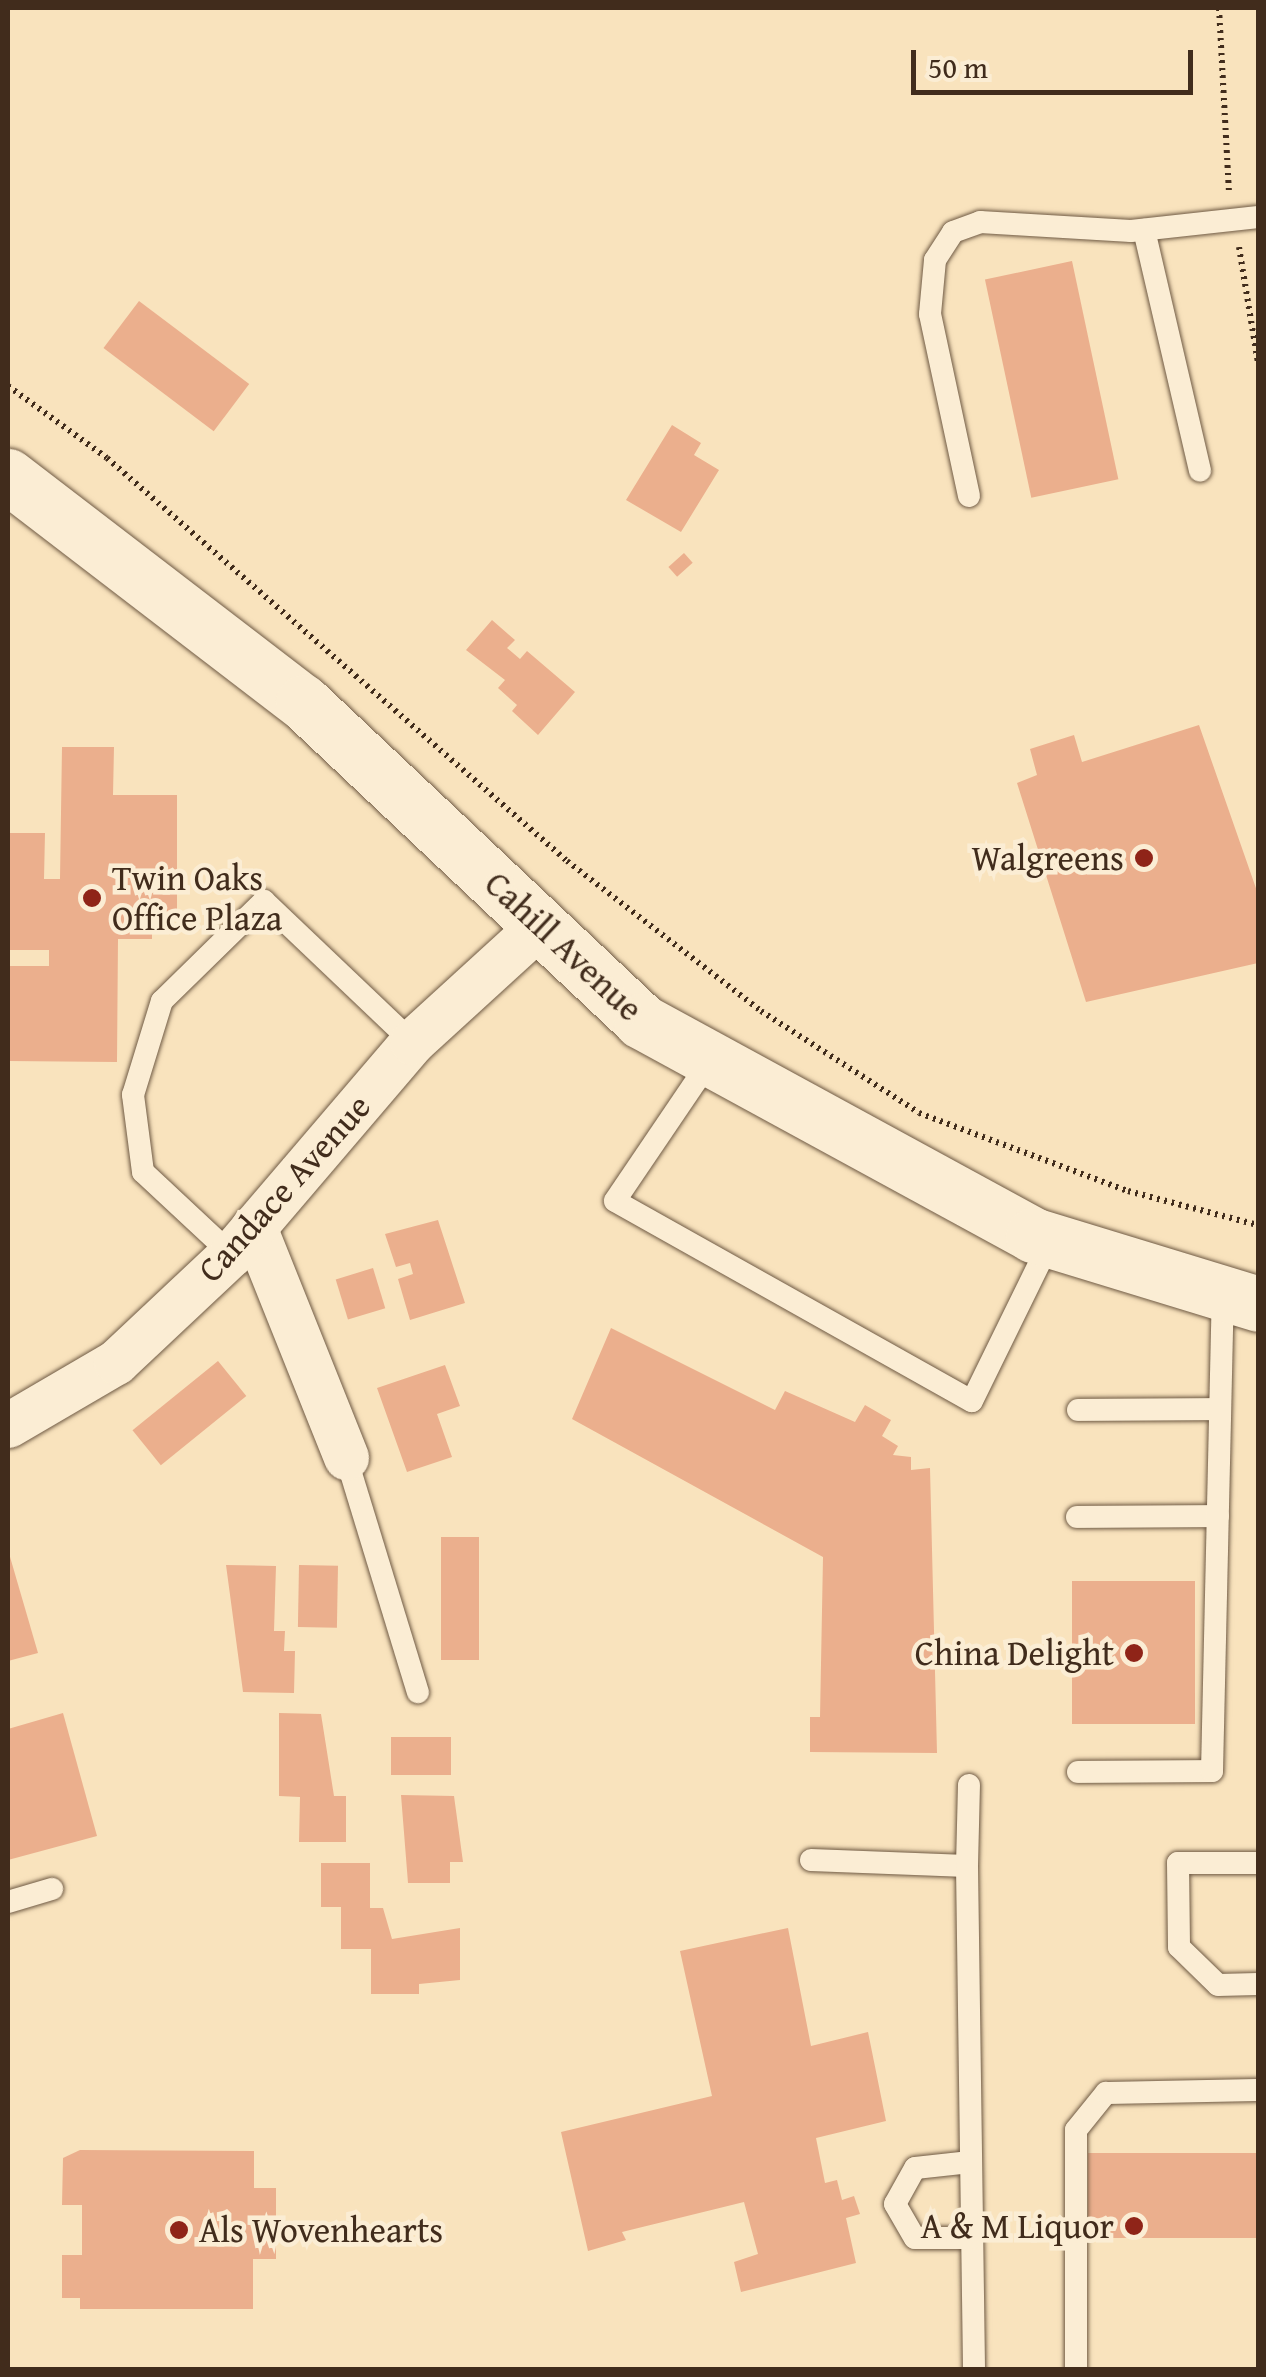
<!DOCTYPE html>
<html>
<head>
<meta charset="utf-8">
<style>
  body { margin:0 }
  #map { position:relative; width:1266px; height:2377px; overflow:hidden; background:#f9e3bd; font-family:"Gentium Book Plus",serif }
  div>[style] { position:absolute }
  .building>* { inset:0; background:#ebaf8d; transform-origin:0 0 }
  .path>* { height:6px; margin-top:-3px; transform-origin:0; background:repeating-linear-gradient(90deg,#412c1c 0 2.5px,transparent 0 7.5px) }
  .roads { filter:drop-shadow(0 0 2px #6f5a44) drop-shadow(0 0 2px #6f5a44) }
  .lane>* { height:22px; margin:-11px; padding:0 11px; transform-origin:11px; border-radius:11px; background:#fbedd4 }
  .street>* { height:45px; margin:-22.5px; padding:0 22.5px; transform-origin:22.5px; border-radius:22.5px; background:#fbedd4 }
  .secondary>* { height:55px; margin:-27.5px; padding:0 27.5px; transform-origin:27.5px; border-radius:27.5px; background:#fbedd4 }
  .dots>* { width:28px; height:28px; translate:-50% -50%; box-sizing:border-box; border:5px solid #fbedd4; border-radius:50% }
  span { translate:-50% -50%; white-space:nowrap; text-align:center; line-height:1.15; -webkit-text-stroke:9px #fbedd4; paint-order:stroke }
  .poi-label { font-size:35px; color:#412c1c }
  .right { translate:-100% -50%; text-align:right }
  .left { translate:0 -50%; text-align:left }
  .street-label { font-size:35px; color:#412c1c }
  .frame { position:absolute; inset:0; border:10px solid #412c1c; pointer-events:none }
  .scale { position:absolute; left:911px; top:50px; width:282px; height:45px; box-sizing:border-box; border:5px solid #412c1c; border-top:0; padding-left:12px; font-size:30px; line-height:35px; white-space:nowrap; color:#412c1c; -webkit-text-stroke:8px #fbedd4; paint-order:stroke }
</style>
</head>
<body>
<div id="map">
  <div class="building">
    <i style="left:1072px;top:261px;width:223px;height:89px;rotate:78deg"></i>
    <i style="left:139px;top:301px;width:138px;height:59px;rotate:37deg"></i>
    <i style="clip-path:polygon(672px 425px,701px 443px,694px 455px,719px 470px,681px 532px,626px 500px)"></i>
    <i style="left:684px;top:553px;width:13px;height:21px;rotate:48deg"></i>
    <i style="clip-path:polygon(492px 620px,515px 640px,507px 648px,520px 659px,527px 651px,575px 692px,538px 735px,512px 711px,517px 705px,498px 688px,505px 680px,466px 650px)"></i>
    <i style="clip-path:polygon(1199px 725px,1258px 894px,1258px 963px,1086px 1002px,1017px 783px,1037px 775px,1030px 749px,1074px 735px,1082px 762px)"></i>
    <i style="clip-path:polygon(62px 747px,114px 747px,113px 795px,177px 795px,177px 918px,152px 917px,152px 939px,118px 939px,117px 1062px,8px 1061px,8px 966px,49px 966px,49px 950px,8px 950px,8px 833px,45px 833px,44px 879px,60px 879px)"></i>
    <i style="clip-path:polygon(438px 1220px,465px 1303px,410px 1320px,398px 1279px,413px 1274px,410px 1263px,396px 1267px,385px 1234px)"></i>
    <i style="left:373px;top:1268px;width:42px;height:39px;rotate:73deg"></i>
    <i style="clip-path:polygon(611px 1328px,775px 1410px,785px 1391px,855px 1422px,865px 1405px,891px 1420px,882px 1436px,898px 1446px,893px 1455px,911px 1457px,911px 1470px,930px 1468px,937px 1753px,810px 1752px,810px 1717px,820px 1717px,823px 1557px,572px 1419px)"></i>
    <i style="left:218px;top:1361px;width:45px;height:110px;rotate:51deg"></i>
    <i style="clip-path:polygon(445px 1365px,460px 1406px,437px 1414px,452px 1457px,407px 1472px,377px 1388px)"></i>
    <i style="left:479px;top:1537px;width:123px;height:38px;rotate:90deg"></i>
    <i style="clip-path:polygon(8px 1550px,38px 1653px,8px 1661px)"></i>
    <i style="clip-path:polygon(226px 1565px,276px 1566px,274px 1631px,285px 1631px,284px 1651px,295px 1651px,294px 1693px,243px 1692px)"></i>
    <i style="left:299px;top:1565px;width:39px;height:62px;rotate:1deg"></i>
    <i style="left:1195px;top:1581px;width:143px;height:123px;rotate:90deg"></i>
    <i style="clip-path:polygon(63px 1713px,97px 1836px,8px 1860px,8px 1729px)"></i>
    <i style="clip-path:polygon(279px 1713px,321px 1714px,334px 1796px,346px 1796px,346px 1842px,299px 1842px,300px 1797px,279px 1796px)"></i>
    <i style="left:391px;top:1737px;width:60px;height:38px"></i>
    <i style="clip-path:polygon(401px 1795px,454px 1796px,463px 1862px,450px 1862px,450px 1883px,408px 1883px)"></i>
    <i style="clip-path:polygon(321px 1863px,370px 1863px,370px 1908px,383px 1908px,392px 1939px,460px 1928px,460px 1980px,419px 1984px,419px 1994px,371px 1994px,371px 1949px,341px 1949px,341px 1907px,321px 1907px)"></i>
    <i style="clip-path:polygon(788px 1928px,811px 2046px,868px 2032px,886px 2121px,816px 2138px,825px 2183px,837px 2180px,842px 2200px,854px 2196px,860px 2214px,846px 2218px,856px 2263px,741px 2292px,734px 2262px,758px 2254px,744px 2202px,622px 2232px,626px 2240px,588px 2251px,561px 2132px,712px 2096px,680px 1951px)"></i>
    <i style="clip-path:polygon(80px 2150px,254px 2151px,254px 2188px,276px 2188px,276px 2259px,253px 2259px,253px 2309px,80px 2309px,80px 2298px,62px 2298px,62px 2255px,82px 2255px,82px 2205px,62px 2205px,63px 2158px)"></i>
    <i style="left:1258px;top:2153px;width:85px;height:170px;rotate:90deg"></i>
  </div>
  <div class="path">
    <i style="left:1219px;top:8px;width:183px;rotate:86.9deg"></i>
    <i style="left:1239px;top:247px;width:118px;rotate:80.7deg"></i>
    <i style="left:8px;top:386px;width:122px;rotate:36deg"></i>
    <i style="left:107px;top:458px;width:612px;rotate:41.22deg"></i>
    <i style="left:567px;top:861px;width:245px;rotate:37.7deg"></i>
    <i style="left:761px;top:1011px;width:188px;rotate:32.8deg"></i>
    <i style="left:919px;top:1113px;width:223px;rotate:20.5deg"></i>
    <i style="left:1128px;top:1191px;width:134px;rotate:14.7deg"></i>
  </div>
  <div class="roads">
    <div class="lane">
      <i style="left:1144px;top:230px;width:247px;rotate:76.9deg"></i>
      <i style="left:969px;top:496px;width:186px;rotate:-102.1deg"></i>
      <i style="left:930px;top:314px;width:54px;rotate:-84.7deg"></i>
      <i style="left:935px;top:260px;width:33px;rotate:-57deg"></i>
      <i style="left:953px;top:232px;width:29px;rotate:-20deg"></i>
      <i style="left:980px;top:222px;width:151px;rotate:3.4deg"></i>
      <i style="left:1131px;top:231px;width:128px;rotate:-6.3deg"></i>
      <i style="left:711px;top:1059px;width:171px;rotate:124.1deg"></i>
      <i style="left:615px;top:1201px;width:409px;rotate:29.3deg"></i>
      <i style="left:972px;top:1401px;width:179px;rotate:-63.9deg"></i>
      <i style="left:231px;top:1254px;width:120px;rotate:-137deg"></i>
      <i style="left:143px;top:1172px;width:78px;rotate:-97.4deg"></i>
      <i style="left:133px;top:1095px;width:98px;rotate:-72.9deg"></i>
      <i style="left:162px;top:1001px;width:143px;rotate:-44.4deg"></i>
      <i style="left:264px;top:901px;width:204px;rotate:43.6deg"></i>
      <i style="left:1078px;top:1410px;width:142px;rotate:-0.4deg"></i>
      <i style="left:346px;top:1457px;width:246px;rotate:73deg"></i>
      <i style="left:1077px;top:1517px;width:141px;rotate:-0.4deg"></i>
      <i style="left:1078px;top:1772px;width:134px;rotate:-0.4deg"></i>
      <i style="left:1212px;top:1771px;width:478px;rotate:-88.7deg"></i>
      <i style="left:811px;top:1860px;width:156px;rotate:2.2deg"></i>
      <i style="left:967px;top:1866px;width:504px;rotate:89.2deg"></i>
      <i style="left:1258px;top:1863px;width:80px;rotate:180deg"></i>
      <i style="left:1178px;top:1863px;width:84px;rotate:89.3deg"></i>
      <i style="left:1179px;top:1947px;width:54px;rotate:44.3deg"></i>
      <i style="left:1218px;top:1985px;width:40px;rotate:-1.4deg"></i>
      <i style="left:967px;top:1866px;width:81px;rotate:-88.6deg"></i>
      <i style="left:8px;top:1902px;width:46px;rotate:-16.5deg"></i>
      <i style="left:970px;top:2162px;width:55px;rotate:173.8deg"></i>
      <i style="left:915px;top:2168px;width:41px;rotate:119.1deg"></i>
      <i style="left:895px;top:2204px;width:39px;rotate:60deg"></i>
      <i style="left:915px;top:2238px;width:57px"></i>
      <i style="left:1076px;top:2370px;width:240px;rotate:-90deg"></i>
      <i style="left:1076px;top:2130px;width:48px;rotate:-51deg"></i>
      <i style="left:1106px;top:2093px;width:152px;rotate:-1.1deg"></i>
    </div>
    <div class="street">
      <i style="left:254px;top:1227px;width:248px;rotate:68.2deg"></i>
      <i style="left:8px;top:1425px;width:125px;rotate:-30.3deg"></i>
      <i style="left:116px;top:1362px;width:158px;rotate:-43.2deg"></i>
      <i style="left:231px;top:1254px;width:279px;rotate:-49.5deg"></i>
      <i style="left:412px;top:1042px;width:173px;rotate:-42.4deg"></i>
    </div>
    <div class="secondary">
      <i style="left:8px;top:476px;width:372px;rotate:37.5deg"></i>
      <i style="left:303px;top:702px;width:465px;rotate:43.3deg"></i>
      <i style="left:641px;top:1021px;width:447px;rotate:28.6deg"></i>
      <i style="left:1033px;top:1235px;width:235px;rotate:17deg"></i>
    </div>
  </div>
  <div class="dots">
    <i style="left:1144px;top:858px;background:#8f2418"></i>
    <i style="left:92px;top:898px;background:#8f2418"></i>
    <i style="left:1134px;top:1653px;background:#8f2418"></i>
    <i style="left:1134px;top:2226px;background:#8f2418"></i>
    <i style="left:179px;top:2230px;background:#8f2418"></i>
  </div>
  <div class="poi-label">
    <span class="right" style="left:1124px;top:858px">Walgreens</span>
    <span class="left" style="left:112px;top:898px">Twin Oaks<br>Office Plaza</span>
    <span class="right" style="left:1114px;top:1653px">China Delight</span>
    <span class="right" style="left:1114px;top:2226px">A &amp; M Liquor</span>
    <span class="left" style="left:199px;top:2230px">Als Wovenhearts</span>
  </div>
  <div class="street-label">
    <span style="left:564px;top:946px;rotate:43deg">Cahill Avenue</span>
    <span style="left:284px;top:1188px;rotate:-48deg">Candace Avenue</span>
  </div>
  <div class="frame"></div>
  <div class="scale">50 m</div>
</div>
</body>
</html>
